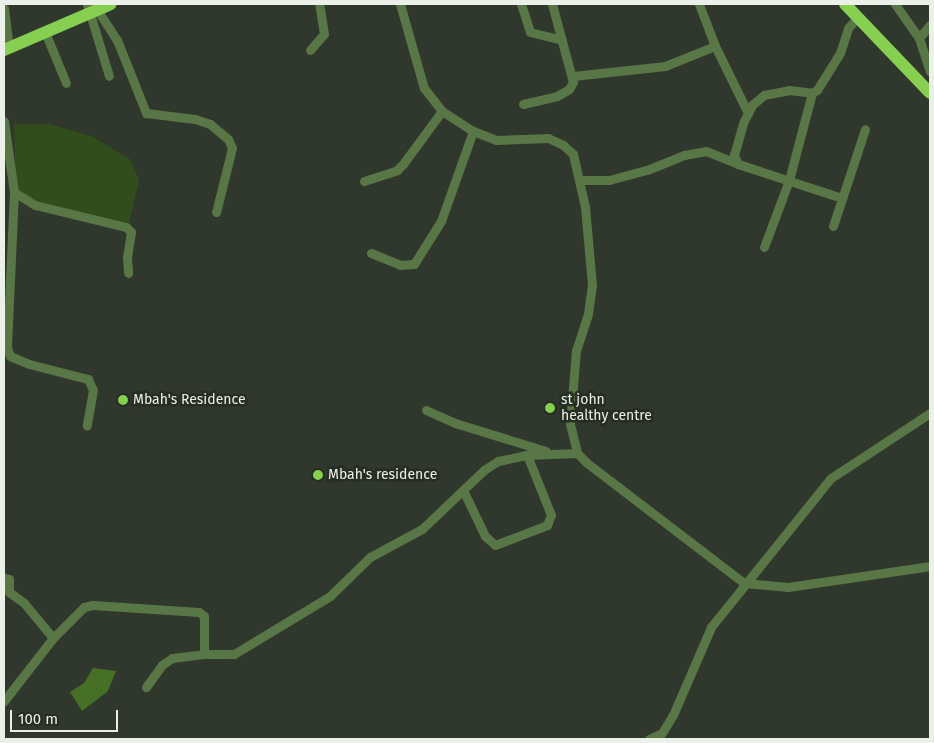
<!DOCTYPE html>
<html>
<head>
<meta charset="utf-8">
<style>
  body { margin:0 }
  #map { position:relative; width:934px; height:743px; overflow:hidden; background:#30372c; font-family:"Fira Sans",sans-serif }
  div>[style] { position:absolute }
  .green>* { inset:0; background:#304d1b }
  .water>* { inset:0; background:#457025 }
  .minor>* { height:9px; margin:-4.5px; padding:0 4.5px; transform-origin:4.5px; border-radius:4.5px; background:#597646 }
  .highway>* { height:12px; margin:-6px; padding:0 6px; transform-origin:6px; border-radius:6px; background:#86cf51 }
  .dots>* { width:14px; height:14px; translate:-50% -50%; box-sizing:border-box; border:2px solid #262d22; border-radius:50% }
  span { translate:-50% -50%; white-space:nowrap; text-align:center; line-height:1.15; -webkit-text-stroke:5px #262d22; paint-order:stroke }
  .poi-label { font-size:14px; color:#ebf0e9 }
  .left { translate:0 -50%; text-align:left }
  .frame { position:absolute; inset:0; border:5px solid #ebf0e9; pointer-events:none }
  .scale { position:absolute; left:10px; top:710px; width:108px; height:22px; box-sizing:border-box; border:2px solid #ebf0e9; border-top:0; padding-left:6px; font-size:15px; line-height:18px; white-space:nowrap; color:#ebf0e9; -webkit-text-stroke:4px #262d22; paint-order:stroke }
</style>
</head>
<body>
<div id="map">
  <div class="green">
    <i style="clip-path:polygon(14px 124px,49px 124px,91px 136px,130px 159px,139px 181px,127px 231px,16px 198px)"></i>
  </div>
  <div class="water">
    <i style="clip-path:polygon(93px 668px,116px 671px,108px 691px,82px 711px,70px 692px,84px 683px)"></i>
  </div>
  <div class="minor">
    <i style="left:87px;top:4px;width:75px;rotate:73deg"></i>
    <i style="left:400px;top:4px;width:87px;rotate:74.1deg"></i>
    <i style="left:424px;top:88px;width:29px;rotate:52deg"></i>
    <i style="left:442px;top:111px;width:37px;rotate:33deg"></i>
    <i style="left:473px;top:131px;width:25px;rotate:21deg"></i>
    <i style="left:496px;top:140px;width:52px;rotate:-2.2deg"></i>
    <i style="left:548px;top:138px;width:17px;rotate:25deg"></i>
    <i style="left:563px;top:145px;width:13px;rotate:42deg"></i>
    <i style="left:573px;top:154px;width:54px;rotate:77.2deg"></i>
    <i style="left:585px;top:207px;width:78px;rotate:84.9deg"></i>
    <i style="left:592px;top:285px;width:29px;rotate:98deg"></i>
    <i style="left:588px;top:314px;width:38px;rotate:108deg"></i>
    <i style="left:576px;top:350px;width:74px;rotate:94.6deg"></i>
    <i style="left:570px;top:424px;width:30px;rotate:76deg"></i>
    <i style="left:577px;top:453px;width:14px;rotate:45deg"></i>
    <i style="left:587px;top:463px;width:198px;rotate:37.4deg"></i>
    <i style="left:744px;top:583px;width:44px;rotate:5.2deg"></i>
    <i style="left:788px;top:587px;width:144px;rotate:-8.4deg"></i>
    <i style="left:521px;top:4px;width:29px;rotate:72deg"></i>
    <i style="left:530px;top:32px;width:33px;rotate:14deg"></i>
    <i style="left:699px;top:4px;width:45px;rotate:69.1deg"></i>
    <i style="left:715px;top:46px;width:75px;rotate:63.8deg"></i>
    <i style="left:895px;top:4px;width:42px;rotate:54.8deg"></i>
    <i style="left:919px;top:38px;width:35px;rotate:72deg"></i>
    <i style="left:4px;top:8px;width:40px;rotate:82.9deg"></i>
    <i style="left:98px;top:11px;width:35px;rotate:57deg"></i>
    <i style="left:117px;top:40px;width:79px;rotate:68.3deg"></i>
    <i style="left:146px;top:113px;width:49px;rotate:7deg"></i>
    <i style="left:195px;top:119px;width:16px;rotate:18deg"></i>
    <i style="left:210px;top:124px;width:23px;rotate:40deg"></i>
    <i style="left:228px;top:139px;width:10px;rotate:66deg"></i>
    <i style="left:232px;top:148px;width:66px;rotate:104deg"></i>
    <i style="left:45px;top:32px;width:55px;rotate:67.6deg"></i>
    <i style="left:919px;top:38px;width:17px;rotate:-50deg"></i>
    <i style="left:310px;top:50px;width:21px;rotate:-49deg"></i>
    <i style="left:324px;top:34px;width:30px;rotate:-99deg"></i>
    <i style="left:573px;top:76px;width:93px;rotate:-6.2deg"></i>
    <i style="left:665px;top:66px;width:54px;rotate:-21.8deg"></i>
    <i style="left:523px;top:104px;width:35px;rotate:-13deg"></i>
    <i style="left:557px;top:96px;width:14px;rotate:-30deg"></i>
    <i style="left:569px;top:89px;width:8px;rotate:-60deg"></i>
    <i style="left:573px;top:82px;width:81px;rotate:-105.1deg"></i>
    <i style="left:4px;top:121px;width:72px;rotate:82deg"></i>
    <i style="left:14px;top:192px;width:155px;rotate:92.6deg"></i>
    <i style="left:7px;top:347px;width:9px;rotate:72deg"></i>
    <i style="left:10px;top:356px;width:21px;rotate:23deg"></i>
    <i style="left:29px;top:364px;width:61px;rotate:14.3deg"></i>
    <i style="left:88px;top:379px;width:12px;rotate:66deg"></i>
    <i style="left:93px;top:390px;width:36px;rotate:100deg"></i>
    <i style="left:580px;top:180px;width:29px"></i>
    <i style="left:609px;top:180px;width:39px;rotate:-15deg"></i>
    <i style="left:647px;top:170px;width:40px;rotate:-22deg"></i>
    <i style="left:684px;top:155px;width:22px;rotate:-10deg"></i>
    <i style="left:706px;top:151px;width:35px;rotate:22deg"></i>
    <i style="left:364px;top:181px;width:35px;rotate:-18deg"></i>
    <i style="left:397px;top:170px;width:8px;rotate:-45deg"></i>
    <i style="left:403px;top:164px;width:66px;rotate:-53.7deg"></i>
    <i style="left:14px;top:192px;width:25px;rotate:32deg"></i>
    <i style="left:35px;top:205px;width:94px;rotate:13.6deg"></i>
    <i style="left:126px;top:227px;width:7px;rotate:45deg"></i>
    <i style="left:131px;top:232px;width:25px;rotate:99deg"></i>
    <i style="left:127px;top:257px;width:16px;rotate:86deg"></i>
    <i style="left:842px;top:198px;width:109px;rotate:-161.9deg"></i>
    <i style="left:738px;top:164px;width:10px;rotate:-114deg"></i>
    <i style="left:734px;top:155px;width:35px;rotate:-74deg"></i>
    <i style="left:744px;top:121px;width:18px;rotate:-63deg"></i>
    <i style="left:752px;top:105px;width:16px;rotate:-40deg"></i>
    <i style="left:764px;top:95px;width:25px;rotate:-11deg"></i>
    <i style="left:789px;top:90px;width:23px;rotate:7deg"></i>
    <i style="left:812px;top:93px;width:6px;rotate:-31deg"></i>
    <i style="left:817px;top:90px;width:44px;rotate:-58.1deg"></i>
    <i style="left:840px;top:53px;width:26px;rotate:-72deg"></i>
    <i style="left:848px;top:28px;width:15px;rotate:-48deg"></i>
    <i style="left:833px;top:226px;width:102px;rotate:-71.7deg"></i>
    <i style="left:764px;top:247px;width:72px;rotate:-69.5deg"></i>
    <i style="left:789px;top:180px;width:90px;rotate:-75.2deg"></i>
    <i style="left:371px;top:253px;width:31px;rotate:22deg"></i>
    <i style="left:400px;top:265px;width:14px;rotate:-4deg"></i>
    <i style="left:414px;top:264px;width:51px;rotate:-57.9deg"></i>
    <i style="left:441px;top:221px;width:96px;rotate:-70.4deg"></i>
    <i style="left:426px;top:410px;width:32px;rotate:24deg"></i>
    <i style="left:455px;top:423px;width:95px;rotate:17.1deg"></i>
    <i style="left:463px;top:490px;width:51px;rotate:64.4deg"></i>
    <i style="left:485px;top:536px;width:13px;rotate:42deg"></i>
    <i style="left:495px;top:545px;width:56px;rotate:-21deg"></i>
    <i style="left:547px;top:525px;width:11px;rotate:-68deg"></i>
    <i style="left:551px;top:515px;width:65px;rotate:-111.8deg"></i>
    <i style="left:4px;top:578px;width:5px;rotate:11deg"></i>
    <i style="left:9px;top:579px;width:13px;rotate:90deg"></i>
    <i style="left:9px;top:592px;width:19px;rotate:36deg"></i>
    <i style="left:24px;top:603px;width:45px;rotate:50.4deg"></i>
    <i style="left:53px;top:638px;width:80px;rotate:127.9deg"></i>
    <i style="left:53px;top:638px;width:44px;rotate:-45deg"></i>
    <i style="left:84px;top:607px;width:9px;rotate:-13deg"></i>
    <i style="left:93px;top:605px;width:106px;rotate:3.8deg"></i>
    <i style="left:199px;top:612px;width:6px;rotate:39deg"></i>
    <i style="left:204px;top:616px;width:38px;rotate:90deg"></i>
    <i style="left:204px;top:654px;width:30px"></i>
    <i style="left:234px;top:654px;width:112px;rotate:-31.1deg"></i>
    <i style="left:330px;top:596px;width:56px;rotate:-44.3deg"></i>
    <i style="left:370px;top:557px;width:59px;rotate:-28.3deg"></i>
    <i style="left:422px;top:529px;width:86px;rotate:-43.6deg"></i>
    <i style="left:484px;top:470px;width:17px;rotate:-33deg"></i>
    <i style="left:498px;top:461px;width:30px;rotate:-12deg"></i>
    <i style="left:527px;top:455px;width:50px;rotate:-2.3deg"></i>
    <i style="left:146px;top:687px;width:27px;rotate:-54deg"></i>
    <i style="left:162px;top:665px;width:12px;rotate:-35deg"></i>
    <i style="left:172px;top:658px;width:32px;rotate:-7deg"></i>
    <i style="left:649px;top:739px;width:14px;rotate:-25deg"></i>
    <i style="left:662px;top:733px;width:21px;rotate:-59deg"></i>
    <i style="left:673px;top:715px;width:96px;rotate:-66.6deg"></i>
    <i style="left:711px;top:627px;width:191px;rotate:-51.2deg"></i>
    <i style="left:831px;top:478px;width:118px;rotate:-33.3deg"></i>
  </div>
  <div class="highway">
    <i style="left:845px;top:4px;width:123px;rotate:46.3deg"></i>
    <i style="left:4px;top:50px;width:116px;rotate:-23.3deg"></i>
  </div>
  <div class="dots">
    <i style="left:123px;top:400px;background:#84cf4d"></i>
    <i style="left:550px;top:408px;background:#84cf4d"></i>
    <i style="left:318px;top:475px;background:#84cf4d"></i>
  </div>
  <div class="poi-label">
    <span class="left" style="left:133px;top:400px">Mbah's Residence</span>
    <span class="left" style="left:561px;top:408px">st john<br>healthy centre</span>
    <span class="left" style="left:328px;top:475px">Mbah's residence</span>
  </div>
  <div class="frame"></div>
  <div class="scale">100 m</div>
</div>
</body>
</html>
